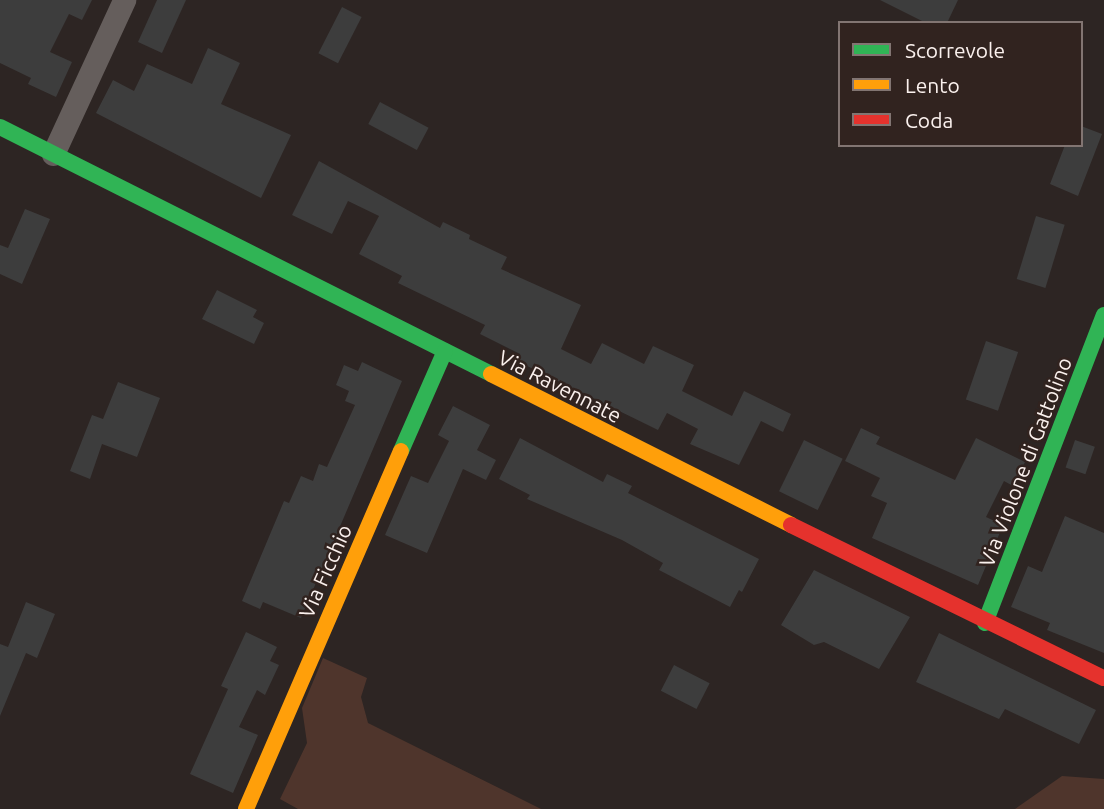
<!DOCTYPE html>
<html>
<head>
<meta charset="utf-8">
<style>
  body { margin:0 }
  #map { position:relative; width:1104px; height:809px; overflow:hidden; background:#2d2523; font-family:Ubuntu,sans-serif }
  div>[style] { position:absolute }
  .green>* { inset:0; background:#4f352c }
  .building>* { inset:0; background:#3d3d3d; transform-origin:0 0 }
  .street>* { height:23px; margin:-11.5px; padding:0 11.5px; transform-origin:11.5px; border-radius:11.5px; background:#655e5c }
  .fast>* { height:16px; margin:-8px; padding:0 8px; transform-origin:8px; border-radius:8px; background:#30b455 }
  .slow>* { height:16px; margin:-8px; padding:0 8px; transform-origin:8px; border-radius:8px; background:#ff9f0a }
  .jam>* { height:16px; margin:-8px; padding:0 8px; transform-origin:8px; border-radius:8px; background:#e5322d }
  span { translate:-50% -50%; white-space:nowrap; text-align:center; line-height:1.15; -webkit-text-stroke:5px #31231f; paint-order:stroke }
  .street-label { font-size:21px; color:#fbf1ee }
  .legend { position:absolute; left:838px; top:21px; width:245px; height:126px; box-sizing:border-box; background:#31231f; border:2px solid #827572; margin:0; padding:9px 12px; list-style:none; font-size:21px; color:#fbf1ee }
  .legend li { display:flex; align-items:center; gap:14px; height:35px }
  .legend b { width:35px; border:2px solid #827572 }
</style>
</head>
<body>
<div id="map">
  <div class="green">
    <i style="clip-path:polygon(323px 658px,367px 678px,361px 697px,368px 723px,541px 809px,298px 809px,280px 799px,307px 743px,302px 708px)"></i>
    <i style="clip-path:polygon(1062px 776px,1104px 779px,1104px 809px,1015px 809px)"></i>
  </div>
  <div class="building">
    <i style="clip-path:polygon(0 0,92px 0,82px 20px,69px 14px,50px 52px,72px 62px,56px 97px,28px 84px,31px 78px,0 63px)"></i>
    <i style="clip-path:polygon(157px 0,186px 0,162px 53px,138px 42px)"></i>
    <i style="clip-path:polygon(880px 0,958px 0,947px 23px,926px 23px)"></i>
    <i style="left:342px;top:7px;width:22px;height:52px;rotate:27deg"></i>
    <i style="clip-path:polygon(208px 48px,240px 63px,221px 104px,291px 135px,261px 198px,96px 113px,113px 80px,134px 91px,147px 64px,192px 84px)"></i>
    <i style="left:380px;top:102px;width:55px;height:25px;rotate:28deg"></i>
    <i style="clip-path:polygon(1081px 126px,1102px 134px,1078px 196px,1050px 184px,1065px 145px,1081px 145px)"></i>
    <i style="clip-path:polygon(319px 161px,440px 228px,443px 222px,470px 235px,469px 239px,507px 257px,501px 269px,581px 305px,561px 349px,591px 364px,602px 343px,644px 364px,653px 346px,694px 365px,682px 391px,732px 416px,744px 391px,791px 414px,783px 432px,761px 421px,739px 465px,690px 444px,698px 429px,667px 413px,658px 430px,517px 361px,520px 354px,480px 334px,485px 325px,398px 283px,402px 276px,359px 254px,379px 216px,348px 201px,332px 234px,292px 215px)"></i>
    <i style="clip-path:polygon(25px 209px,50px 219px,22px 284px,0 274px,0 245px,8px 248px)"></i>
    <i style="left:1036px;top:216px;width:30px;height:66px;rotate:17deg"></i>
    <i style="clip-path:polygon(217px 290px,257px 310px,253px 317px,264px 323px,254px 344px,202px 319px)"></i>
    <i style="left:986px;top:341px;width:34px;height:62px;rotate:19deg"></i>
    <i style="clip-path:polygon(362px 362px,402px 381px,301px 618px,263px 602px,260px 609px,242px 601px,284px 501px,289px 503px,301px 476px,313px 481px,319px 464px,327px 467px,355px 405px,345px 401px,349px 391px,336px 385px,344px 365px,358px 371px)"></i>
    <i style="clip-path:polygon(118px 382px,160px 398px,137px 457px,102px 444px,90px 479px,70px 471px,92px 415px,103px 419px)"></i>
    <i style="clip-path:polygon(453px 406px,490px 425px,477px 450px,496px 460px,486px 480px,463px 469px,427px 553px,385px 535px,411px 476px,428px 483px,449px 441px,438px 435px)"></i>
    <i style="clip-path:polygon(861px 428px,880px 437px,876px 444px,955px 480px,976px 438px,1025px 462px,1013px 486px,1004px 481px,986px 517px,1003px 525px,978px 585px,872px 538px,887px 503px,871px 496px,880px 478px,845px 461px)"></i>
    <i style="clip-path:polygon(520px 438px,603px 482px,607px 474px,632px 486px,628px 493px,759px 559px,742px 592px,739px 590px,730px 607px,659px 570px,663px 563px,622px 540px,527px 499px,530px 495px,499px 479px)"></i>
    <i style="left:804px;top:440px;width:43px;height:57px;rotate:26deg"></i>
    <i style="left:1075px;top:440px;width:21px;height:29px;rotate:19deg"></i>
    <i style="clip-path:polygon(1065px 516px,1104px 533px,1104px 653px,1047px 630px,1050px 623px,1011px 607px,1028px 566px,1042px 572px)"></i>
    <i style="clip-path:polygon(814px 570px,910px 617px,879px 669px,824px 642px,814px 645px,781px 625px)"></i>
    <i style="clip-path:polygon(26px 602px,55px 614px,37px 658px,26px 653px,0 716px,0 644px,8px 647px)"></i>
    <i style="clip-path:polygon(246px 632px,277px 647px,270px 661px,279px 665px,265px 695px,257px 690px,239px 727px,258px 735px,233px 793px,190px 774px,228px 689px,221px 686px)"></i>
    <i style="clip-path:polygon(939px 633px,1096px 710px,1079px 744px,1005px 709px,999px 719px,916px 682px)"></i>
    <i style="left:674px;top:665px;width:40px;height:29px;rotate:27deg"></i>
  </div>
  <div class="street">
    <i style="left:53px;top:154px;width:170px;rotate:-65.2deg"></i>
  </div>
  <div class="fast">
    <i style="left:0;top:127px;width:550px;rotate:26.7deg"></i>
    <i style="left:401px;top:451px;width:109px;rotate:-66.3deg"></i>
    <i style="left:985px;top:623px;width:330px;rotate:-68.9deg"></i>
  </div>
  <div class="slow">
    <i style="left:491px;top:374px;width:336px;rotate:26.7deg"></i>
    <i style="left:246px;top:809px;width:390px;rotate:-66.6deg"></i>
  </div>
  <div class="jam">
    <i style="left:791px;top:525px;width:348px;rotate:26.1deg"></i>
  </div>
  <div class="street-label">
    <span style="left:560px;top:386px;rotate:27deg">Via Ravennate</span>
    <span style="left:1025px;top:462px;rotate:-69deg">Via Violone di Gattolino</span>
    <span style="left:325px;top:571px;rotate:-66deg">Via Ficchio</span>
  </div>
  <ul class="legend">
  <li><b style="height:9px;background:#30b455"></b>Scorrevole</li>
  <li><b style="height:9px;background:#ff9f0a"></b>Lento</li>
  <li><b style="height:9px;background:#e5322d"></b>Coda</li>
  </ul>
</div>
</body>
</html>
